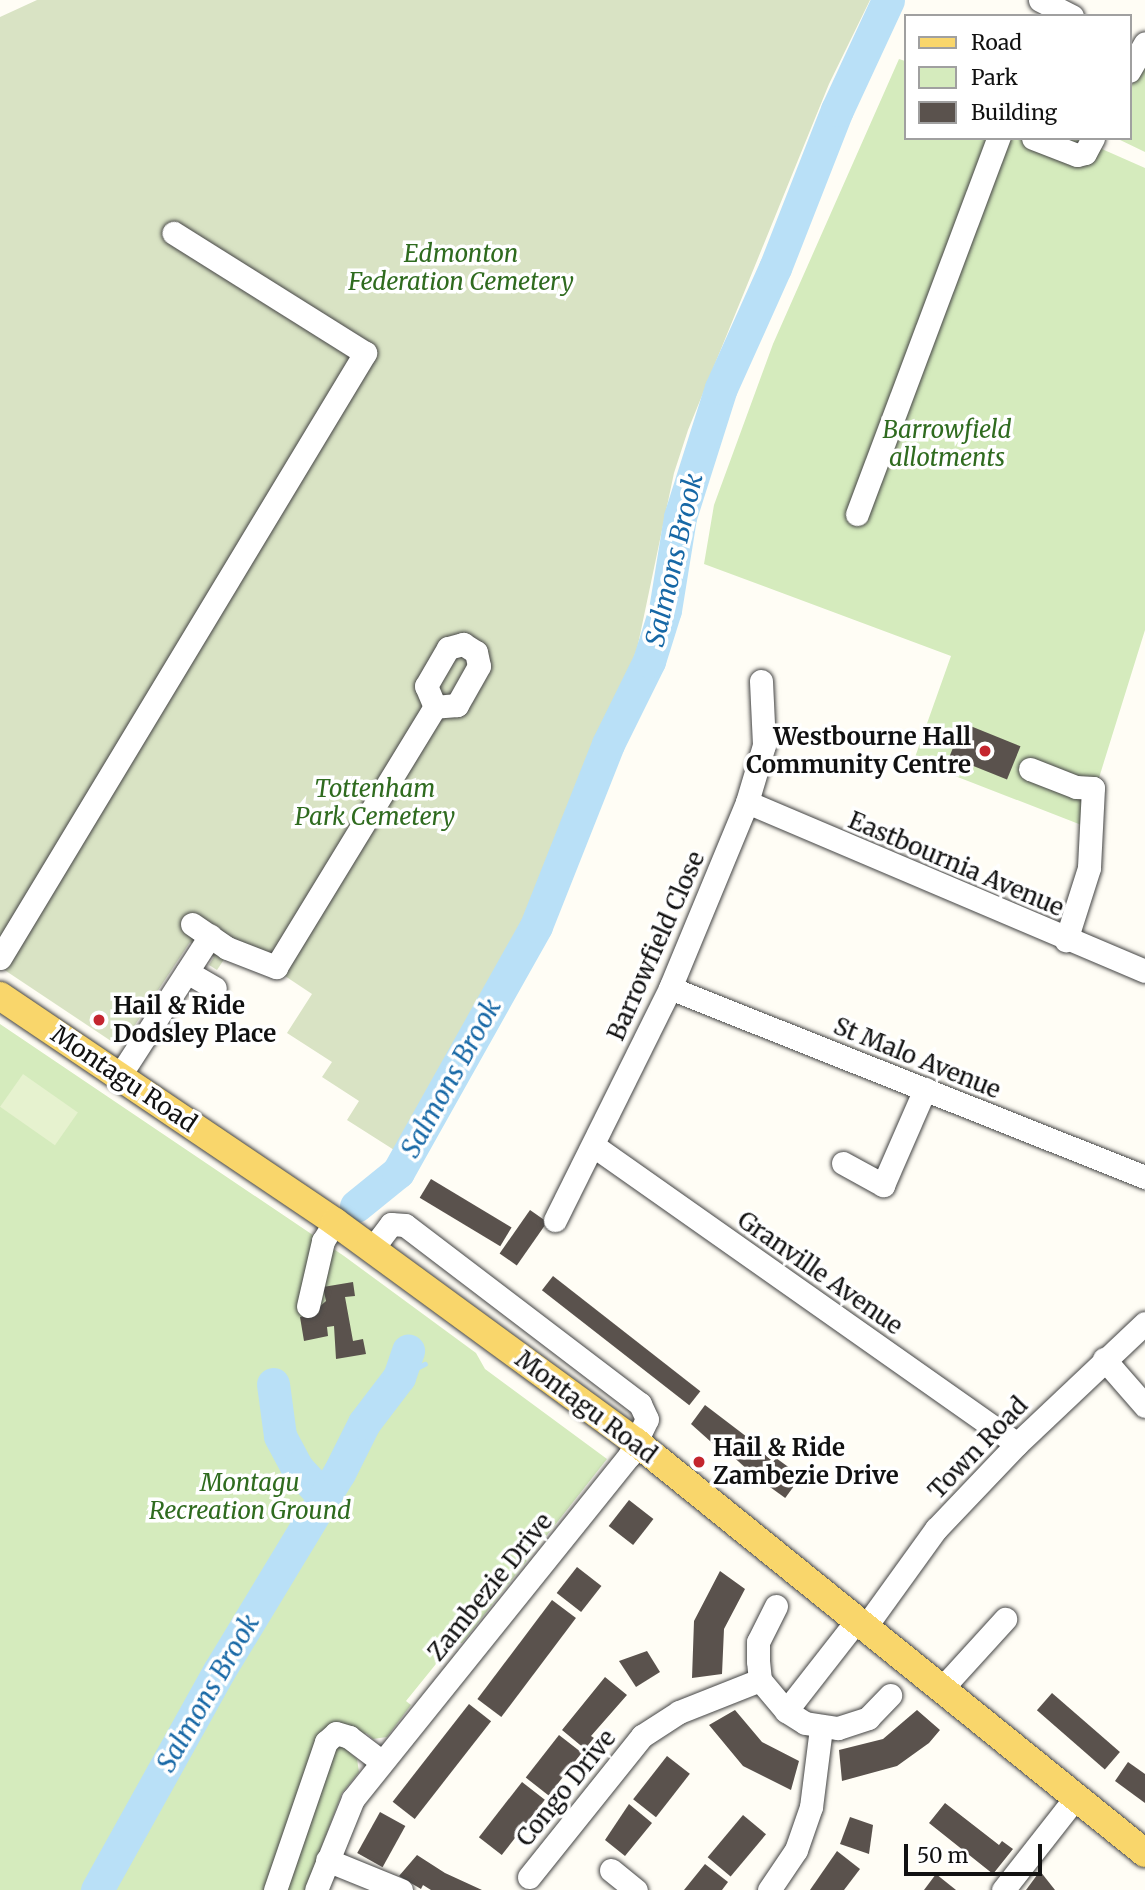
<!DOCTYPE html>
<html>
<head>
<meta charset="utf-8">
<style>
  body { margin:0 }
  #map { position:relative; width:1145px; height:1890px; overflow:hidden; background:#fffdf5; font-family:Merriweather,serif }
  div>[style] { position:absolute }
  .green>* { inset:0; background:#d5ebbd }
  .cemetery>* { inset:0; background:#d9e3c4 }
  .pitch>* { inset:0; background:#e6f2cf; transform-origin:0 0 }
  .stream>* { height:5px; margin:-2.5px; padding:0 2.5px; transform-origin:2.5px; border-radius:2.5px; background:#b9e0f7 }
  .river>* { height:33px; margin:-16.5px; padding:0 16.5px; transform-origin:16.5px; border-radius:16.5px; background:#b9e0f7 }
  .building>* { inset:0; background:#5a524d; transform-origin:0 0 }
  .roads { filter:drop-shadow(0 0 2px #444) drop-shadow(0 0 2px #444) }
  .minor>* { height:23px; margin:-11.5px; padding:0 11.5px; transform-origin:11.5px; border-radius:11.5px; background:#fff }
  .major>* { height:28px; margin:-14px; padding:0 14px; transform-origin:14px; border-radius:14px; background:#f9d66b }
  .dots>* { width:19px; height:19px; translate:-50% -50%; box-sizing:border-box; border:4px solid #fff; border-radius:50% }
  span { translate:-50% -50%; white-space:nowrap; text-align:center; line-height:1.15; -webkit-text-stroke:7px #fff; paint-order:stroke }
  .park-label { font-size:24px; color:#2f6b1f; font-style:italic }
  .poi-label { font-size:24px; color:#111; font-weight:700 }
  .right { translate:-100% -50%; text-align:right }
  .left { translate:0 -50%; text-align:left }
  .street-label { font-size:24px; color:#111 }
  .water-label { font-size:26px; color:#1768a6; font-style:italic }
  .legend { position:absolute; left:904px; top:14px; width:228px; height:126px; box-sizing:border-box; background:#fff; border:2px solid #a0a0a0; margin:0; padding:9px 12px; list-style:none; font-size:21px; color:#111 }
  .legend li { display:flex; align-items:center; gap:14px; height:35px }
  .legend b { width:35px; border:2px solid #a0a0a0 }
  .scale { position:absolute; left:904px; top:1844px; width:138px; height:32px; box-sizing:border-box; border:4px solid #111; border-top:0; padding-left:9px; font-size:21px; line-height:24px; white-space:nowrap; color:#111; -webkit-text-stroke:5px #fff; paint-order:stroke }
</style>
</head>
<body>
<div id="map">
  <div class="green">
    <i style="clip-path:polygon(899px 59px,905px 61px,905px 138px,1077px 138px,1145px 168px,1145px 630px,1084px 826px,914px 760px,951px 656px,704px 564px,714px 505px,773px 344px)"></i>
    <i style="clip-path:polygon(1145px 62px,1145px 152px,1116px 138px,1129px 138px,1129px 90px)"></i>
    <i style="clip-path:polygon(0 1024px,344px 1256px,476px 1353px,485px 1369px,607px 1459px,462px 1643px,453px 1643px,406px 1701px,411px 1705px,387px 1737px,373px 1739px,366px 1733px,350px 1753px,357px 1759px,359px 1772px,342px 1793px,305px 1890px,0 1890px)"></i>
  </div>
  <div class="cemetery">
    <i style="clip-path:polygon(37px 0,870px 0,829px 84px,688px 430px,674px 473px,637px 649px,624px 682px,634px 688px,604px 743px,533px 921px,402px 1155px,347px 1120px,359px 1101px,322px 1077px,332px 1062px,287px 1033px,312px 994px,279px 972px,225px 958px,217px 970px,209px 965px,214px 957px,190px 942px,133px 1028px,111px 1041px,0 967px,0 17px)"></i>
  </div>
  <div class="pitch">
    <i style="left:23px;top:1074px;width:67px;height:40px;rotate:35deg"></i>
  </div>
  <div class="stream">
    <i style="left:399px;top:1377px;width:29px;rotate:-27deg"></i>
  </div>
  <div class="river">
    <i style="left:356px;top:1206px;width:54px;rotate:-39deg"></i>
    <i style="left:398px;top:1172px;width:282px;rotate:-60.7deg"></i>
    <i style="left:536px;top:926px;width:196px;rotate:-68.4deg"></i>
    <i style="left:608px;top:744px;width:93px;rotate:-63.7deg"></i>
    <i style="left:649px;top:661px;width:53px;rotate:-72.6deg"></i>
    <i style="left:665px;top:610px;width:94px;rotate:-80.8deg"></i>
    <i style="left:680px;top:517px;width:135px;rotate:-72.4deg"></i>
    <i style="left:721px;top:388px;width:132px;rotate:-65.8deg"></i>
    <i style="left:775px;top:268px;width:170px;rotate:-68.6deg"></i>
    <i style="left:837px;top:110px;width:121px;rotate:-65.1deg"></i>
    <i style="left:273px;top:1384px;width:52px;rotate:82.3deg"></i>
    <i style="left:280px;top:1436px;width:36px;rotate:62deg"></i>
    <i style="left:297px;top:1468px;width:41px;rotate:47deg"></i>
    <i style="left:97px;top:1890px;width:251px;rotate:-60.9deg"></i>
    <i style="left:219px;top:1671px;width:232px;rotate:-58.8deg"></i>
    <i style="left:339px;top:1473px;width:56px;rotate:-63.4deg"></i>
    <i style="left:364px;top:1423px;width:58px;rotate:-52.7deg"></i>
    <i style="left:399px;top:1377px;width:28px;rotate:-71deg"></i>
  </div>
  <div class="building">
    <i style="left:963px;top:723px;width:62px;height:36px;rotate:22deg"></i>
    <i style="left:431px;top:1179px;width:94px;height:22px;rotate:31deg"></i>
    <i style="left:530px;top:1210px;width:21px;height:53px;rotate:35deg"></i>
    <i style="left:553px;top:1276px;width:187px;height:18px;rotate:38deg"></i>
    <i style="clip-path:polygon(353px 1282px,355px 1296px,345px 1297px,353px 1341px,363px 1339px,366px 1354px,336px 1359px,334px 1326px,327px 1327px,328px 1336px,304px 1341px,300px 1317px,319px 1313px,318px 1308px,326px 1301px,323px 1287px)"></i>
    <i style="clip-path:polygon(705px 1405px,747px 1437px,730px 1459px,691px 1424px)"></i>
    <i style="left:750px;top:1441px;width:28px;height:23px;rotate:42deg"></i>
    <i style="left:776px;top:1458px;width:31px;height:27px;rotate:36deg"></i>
    <i style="left:629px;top:1500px;width:31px;height:33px;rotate:38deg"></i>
    <i style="left:577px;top:1567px;width:31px;height:33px;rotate:38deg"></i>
    <i style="clip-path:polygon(720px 1571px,745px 1589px,724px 1629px,722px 1674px,692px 1678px,694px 1621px)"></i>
    <i style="left:552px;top:1600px;width:30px;height:124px;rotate:37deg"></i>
    <i style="clip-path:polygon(647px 1651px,660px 1672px,636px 1687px,619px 1661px)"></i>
    <i style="clip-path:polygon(605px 1677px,627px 1695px,591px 1736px,594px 1738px,585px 1749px,562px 1730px)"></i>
    <i style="left:1052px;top:1693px;width:90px;height:23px;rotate:41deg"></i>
    <i style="left:469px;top:1704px;width:28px;height:124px;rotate:38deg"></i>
    <i style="clip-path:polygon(735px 1710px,762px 1742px,799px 1761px,791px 1790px,743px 1766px,709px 1725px)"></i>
    <i style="clip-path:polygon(917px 1710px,940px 1730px,929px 1743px,897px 1766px,842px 1781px,839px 1750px,883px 1739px)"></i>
    <i style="left:559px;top:1735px;width:29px;height:54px;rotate:38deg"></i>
    <i style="left:667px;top:1756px;width:29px;height:55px;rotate:38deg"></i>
    <i style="clip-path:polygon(1128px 1762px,1145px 1774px,1145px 1803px,1115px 1781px)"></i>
    <i style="left:522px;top:1782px;width:29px;height:70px;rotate:38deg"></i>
    <i style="clip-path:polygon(945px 1803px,999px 1845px,1002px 1841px,1013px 1849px,993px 1874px,929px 1823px)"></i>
    <i style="clip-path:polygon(629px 1804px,652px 1823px,625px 1856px,605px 1840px)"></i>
    <i style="left:380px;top:1812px;width:29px;height:47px;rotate:29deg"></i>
    <i style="left:743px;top:1815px;width:30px;height:55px;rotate:40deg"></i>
    <i style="clip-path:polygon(850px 1817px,873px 1825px,869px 1854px,840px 1844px)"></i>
    <i style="clip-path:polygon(837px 1851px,860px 1869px,844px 1890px,810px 1890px)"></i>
    <i style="clip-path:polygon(417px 1855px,445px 1873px,482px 1890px,431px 1890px,423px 1885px,421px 1889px,399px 1876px)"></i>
    <i style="clip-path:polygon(705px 1864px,728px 1882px,722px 1890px,684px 1890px)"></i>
    <i style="clip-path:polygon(1040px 1871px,1055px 1890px,1026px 1890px)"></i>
    <i style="clip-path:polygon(936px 1874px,956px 1890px,924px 1890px)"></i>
  </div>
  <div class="roads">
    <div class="minor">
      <i style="left:1040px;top:0;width:36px;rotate:27deg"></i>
      <i style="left:1129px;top:71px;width:32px;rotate:-60deg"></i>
      <i style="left:1033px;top:138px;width:47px;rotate:21.1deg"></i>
      <i style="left:1077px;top:155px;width:8px;rotate:-14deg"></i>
      <i style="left:1085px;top:153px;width:17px;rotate:-62deg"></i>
      <i style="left:857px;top:514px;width:402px;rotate:-69.4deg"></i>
      <i style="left:463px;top:644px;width:15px;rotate:32deg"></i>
      <i style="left:476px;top:652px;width:14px;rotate:78deg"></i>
      <i style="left:479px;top:666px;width:45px;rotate:119.4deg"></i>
      <i style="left:457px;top:705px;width:22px;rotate:175deg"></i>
      <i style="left:435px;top:707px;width:23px;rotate:-113deg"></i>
      <i style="left:426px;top:686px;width:44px;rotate:-59.9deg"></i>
      <i style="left:448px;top:648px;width:16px;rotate:-15deg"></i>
      <i style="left:1030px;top:769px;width:49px;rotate:21.4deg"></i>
      <i style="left:1076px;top:787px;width:17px;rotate:3deg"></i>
      <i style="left:1093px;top:788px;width:80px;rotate:92.9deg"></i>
      <i style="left:1089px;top:868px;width:76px;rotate:107.7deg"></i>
      <i style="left:747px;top:802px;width:432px;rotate:23deg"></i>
      <i style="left:192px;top:924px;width:42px;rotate:34.4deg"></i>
      <i style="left:227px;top:948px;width:53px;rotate:21.2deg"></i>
      <i style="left:276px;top:967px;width:305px;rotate:-58.6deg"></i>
      <i style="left:0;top:958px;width:707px;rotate:-58.9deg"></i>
      <i style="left:365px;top:353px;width:226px;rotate:-147.9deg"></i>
      <i style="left:187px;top:972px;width:32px;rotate:30deg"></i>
      <i style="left:670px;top:988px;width:511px;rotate:21.7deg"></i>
      <i style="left:120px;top:1075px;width:166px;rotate:-57.1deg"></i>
      <i style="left:594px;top:1146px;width:517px;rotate:35.16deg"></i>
      <i style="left:843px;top:1163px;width:46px;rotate:28.8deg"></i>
      <i style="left:883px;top:1185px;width:105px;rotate:-66.4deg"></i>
      <i style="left:555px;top:1220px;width:259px;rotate:-63.6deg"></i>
      <i style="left:670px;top:988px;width:201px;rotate:-67.5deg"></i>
      <i style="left:747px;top:802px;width:59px;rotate:-73.4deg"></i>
      <i style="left:764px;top:745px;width:64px;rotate:-92.7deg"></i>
      <i style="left:308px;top:1306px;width:67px;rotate:-77deg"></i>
      <i style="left:323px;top:1241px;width:22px;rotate:-58deg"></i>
      <i style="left:1104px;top:1359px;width:62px;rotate:48.9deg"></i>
      <i style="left:776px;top:1606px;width:40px;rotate:116.6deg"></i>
      <i style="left:758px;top:1642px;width:19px;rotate:90deg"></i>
      <i style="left:758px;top:1661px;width:19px;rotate:84deg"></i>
      <i style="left:760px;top:1680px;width:40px;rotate:50deg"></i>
      <i style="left:786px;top:1711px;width:22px;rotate:32deg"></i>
      <i style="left:805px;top:1723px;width:33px;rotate:9deg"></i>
      <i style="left:838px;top:1728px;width:32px;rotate:-18deg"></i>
      <i style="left:868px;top:1718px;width:32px;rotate:-46deg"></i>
      <i style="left:866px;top:1626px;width:120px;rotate:-54.2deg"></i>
      <i style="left:936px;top:1529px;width:117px;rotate:-46.4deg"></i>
      <i style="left:1017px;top:1444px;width:176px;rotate:-43.4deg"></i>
      <i style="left:944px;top:1686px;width:91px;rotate:-47.7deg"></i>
      <i style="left:786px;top:1711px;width:117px;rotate:-52deg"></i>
      <i style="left:327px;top:1860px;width:80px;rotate:22.1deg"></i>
      <i style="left:611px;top:1870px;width:32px;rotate:39deg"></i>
      <i style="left:529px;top:1877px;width:181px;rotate:-51.3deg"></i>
      <i style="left:642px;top:1736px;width:44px;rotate:-33deg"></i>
      <i style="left:679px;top:1712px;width:87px;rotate:-21.6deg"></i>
      <i style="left:275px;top:1890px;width:157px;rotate:-71deg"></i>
      <i style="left:326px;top:1742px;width:13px;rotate:-42deg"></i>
      <i style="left:336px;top:1733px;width:14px;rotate:17deg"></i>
      <i style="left:349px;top:1737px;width:41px;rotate:37.1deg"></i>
      <i style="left:316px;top:1890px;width:98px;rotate:-67.9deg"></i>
      <i style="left:353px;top:1799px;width:440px;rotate:-51.2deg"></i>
      <i style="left:629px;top:1456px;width:41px;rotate:-64.1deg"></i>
      <i style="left:647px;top:1419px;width:17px;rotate:-115deg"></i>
      <i style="left:640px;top:1404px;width:295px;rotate:-142.7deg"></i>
      <i style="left:405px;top:1225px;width:14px;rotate:-176deg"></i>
      <i style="left:391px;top:1224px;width:31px;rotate:127deg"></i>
      <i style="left:769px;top:1890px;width:48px;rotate:-56deg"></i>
      <i style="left:796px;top:1850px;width:46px;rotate:-70.8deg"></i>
      <i style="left:811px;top:1807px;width:80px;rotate:-82.8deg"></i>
      <i style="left:1003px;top:1890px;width:118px;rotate:-51.9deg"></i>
    </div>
    <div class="major">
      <i style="left:0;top:996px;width:404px;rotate:34deg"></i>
      <i style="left:335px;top:1222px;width:373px;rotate:36.2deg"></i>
      <i style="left:636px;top:1442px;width:654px;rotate:38.92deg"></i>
    </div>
  </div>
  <div class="dots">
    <i style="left:985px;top:751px;background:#c4262e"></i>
    <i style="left:99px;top:1020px;background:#c4262e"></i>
    <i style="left:699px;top:1462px;background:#c4262e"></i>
  </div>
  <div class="park-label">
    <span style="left:461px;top:268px">Edmonton<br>Federation Cemetery</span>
    <span style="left:947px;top:444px">Barrowfield<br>allotments</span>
    <span style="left:375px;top:803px">Tottenham<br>Park Cemetery</span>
    <span style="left:250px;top:1497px">Montagu<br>Recreation Ground</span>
  </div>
  <div class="poi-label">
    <span class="right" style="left:971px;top:751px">Westbourne Hall<br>Community Centre</span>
    <span class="left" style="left:113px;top:1020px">Hail &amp; Ride<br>Dodsley Place</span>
    <span class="left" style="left:713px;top:1462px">Hail &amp; Ride<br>Zambezie Drive</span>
  </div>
  <div class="street-label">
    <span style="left:956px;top:864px;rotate:23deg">Eastbournia Avenue</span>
    <span style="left:656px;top:946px;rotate:-66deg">Barrowfield Close</span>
    <span style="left:917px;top:1058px;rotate:22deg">St Malo Avenue</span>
    <span style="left:124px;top:1079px;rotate:34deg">Montagu Road</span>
    <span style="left:820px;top:1273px;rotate:35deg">Granville Avenue</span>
    <span style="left:586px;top:1407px;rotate:37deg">Montagu Road</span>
    <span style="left:978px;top:1448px;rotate:-46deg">Town Road</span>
    <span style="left:490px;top:1587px;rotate:-51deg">Zambezie Drive</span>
    <span style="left:566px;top:1788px;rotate:-51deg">Congo Drive</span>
  </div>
  <div class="water-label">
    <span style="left:674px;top:560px;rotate:-77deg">Salmons Brook</span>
    <span style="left:451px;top:1078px;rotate:-61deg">Salmons Brook</span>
    <span style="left:208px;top:1693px;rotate:-60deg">Salmons Brook</span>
  </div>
  <ul class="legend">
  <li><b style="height:9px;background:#f9d66b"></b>Road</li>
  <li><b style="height:19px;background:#d5ebbd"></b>Park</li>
  <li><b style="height:19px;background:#5a524d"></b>Building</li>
  </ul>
  <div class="scale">50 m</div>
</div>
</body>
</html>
